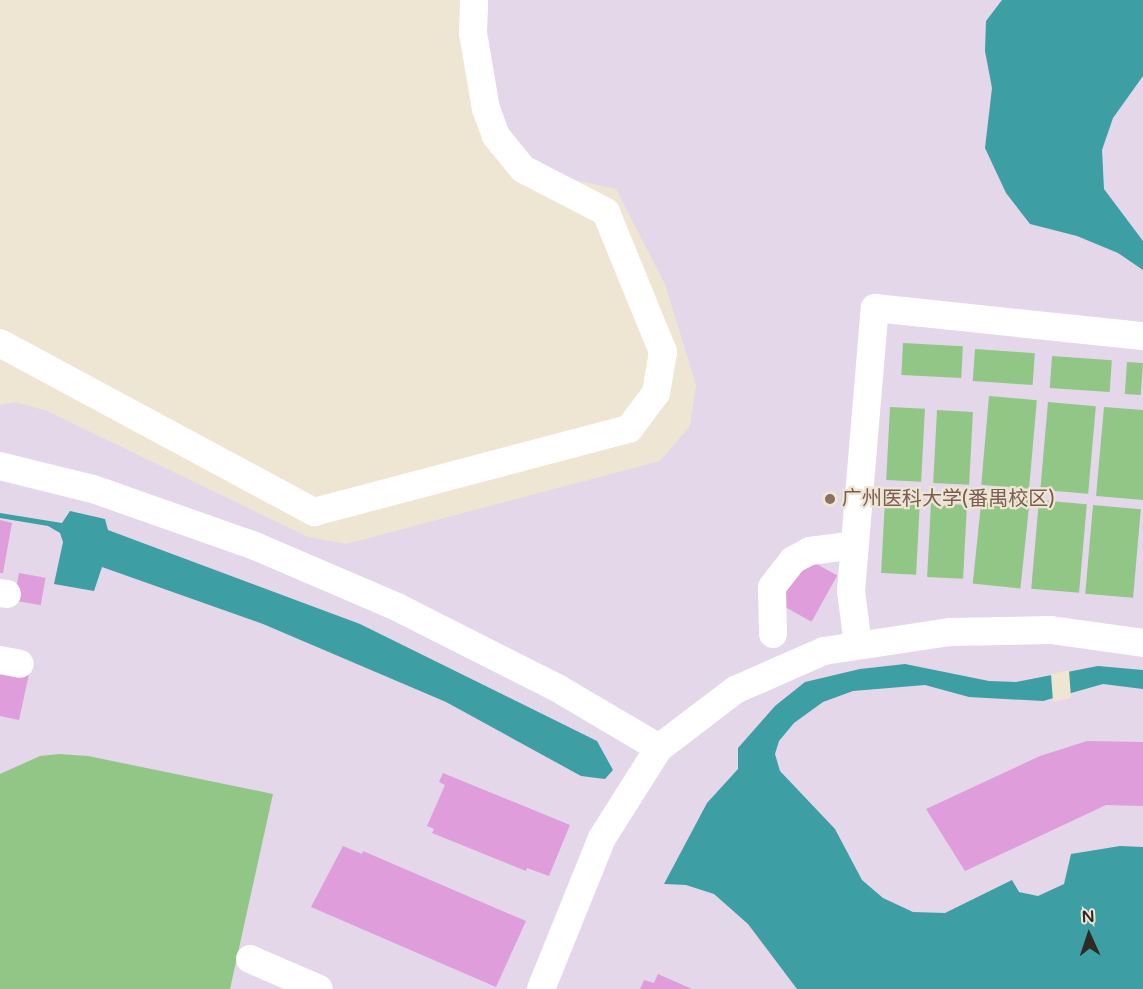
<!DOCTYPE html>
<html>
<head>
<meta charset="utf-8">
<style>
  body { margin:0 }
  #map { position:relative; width:1143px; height:989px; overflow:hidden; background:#eee5d3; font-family:"Varela Round","Noto Sans SC",sans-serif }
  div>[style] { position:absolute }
  .education>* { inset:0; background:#e4d7ea }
  .green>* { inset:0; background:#92c687; transform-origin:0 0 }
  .water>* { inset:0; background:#3d9ea3 }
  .pier>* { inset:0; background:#eee5d3 }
  .building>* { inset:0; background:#df9ddb; transform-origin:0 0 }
  .minor>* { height:28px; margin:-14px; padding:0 14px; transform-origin:14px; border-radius:14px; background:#fff }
  .dots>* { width:16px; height:16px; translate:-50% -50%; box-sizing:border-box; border:3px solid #eee5d3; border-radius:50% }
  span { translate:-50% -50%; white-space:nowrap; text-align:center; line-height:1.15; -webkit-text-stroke:4.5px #eee5d3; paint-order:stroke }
  .education-label { font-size:20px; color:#785e54 }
  .left { translate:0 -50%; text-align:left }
  .north { position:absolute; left:1059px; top:905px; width:60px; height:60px; -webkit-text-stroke:4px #eee5d3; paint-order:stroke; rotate:357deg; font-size:16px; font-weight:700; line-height:24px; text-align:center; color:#2e2a24 }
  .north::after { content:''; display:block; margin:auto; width:21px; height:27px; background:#2e2a24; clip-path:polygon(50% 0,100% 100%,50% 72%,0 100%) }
</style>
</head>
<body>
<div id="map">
  <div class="education">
    <i style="clip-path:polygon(486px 0,1143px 0,1143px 989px,0 989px,0 405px,16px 402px,47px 411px,308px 537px,346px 544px,660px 461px,690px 426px,696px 385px,665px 284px,616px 189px,561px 177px,522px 159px,500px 121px,487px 49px)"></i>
  </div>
  <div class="green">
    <i style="left:903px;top:343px;width:60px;height:32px;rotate:3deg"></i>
    <i style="left:975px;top:349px;width:60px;height:32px;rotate:4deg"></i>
    <i style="left:1052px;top:356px;width:60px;height:32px;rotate:4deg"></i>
    <i style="left:1127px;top:362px;width:16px;height:32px;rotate:4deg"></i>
    <i style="left:989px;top:396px;width:48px;height:89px;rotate:5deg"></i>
    <i style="left:1048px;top:402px;width:48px;height:88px;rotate:5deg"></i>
    <i style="left:890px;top:407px;width:35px;height:73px;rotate:3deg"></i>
    <i style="clip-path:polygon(1104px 407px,1143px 410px,1143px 500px,1096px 496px)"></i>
    <i style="left:937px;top:410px;width:36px;height:73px;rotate:3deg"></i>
    <i style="left:982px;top:495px;width:48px;height:89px;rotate:6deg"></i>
    <i style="left:885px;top:499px;width:35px;height:74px;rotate:3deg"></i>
    <i style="left:1039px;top:500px;width:48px;height:89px;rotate:5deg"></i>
    <i style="left:931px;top:503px;width:36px;height:74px;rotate:3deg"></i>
    <i style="left:1093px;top:505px;width:48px;height:89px;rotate:5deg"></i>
    <i style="clip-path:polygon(59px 754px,88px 756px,273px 794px,230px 989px,0 989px,0 774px,40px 756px)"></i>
  </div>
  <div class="water">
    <i style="clip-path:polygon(1002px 0,1143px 0,1143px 76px,1113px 118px,1102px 150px,1104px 189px,1143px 241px,1143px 270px,1118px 253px,1077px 236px,1030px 224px,1006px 193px,985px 148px,992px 88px,985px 51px,986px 21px)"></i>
    <i style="clip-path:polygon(70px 511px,105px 519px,108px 530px,360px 624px,597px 741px,613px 770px,605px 779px,581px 776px,446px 702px,263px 624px,102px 567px,94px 591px,54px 584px,63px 542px,60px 533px,48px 526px,0 518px,0 513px,62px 523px)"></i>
    <i style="clip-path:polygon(905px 664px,989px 681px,1016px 682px,1098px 666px,1143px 670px,1143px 689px,1103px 684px,1043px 701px,969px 697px,925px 685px,853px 691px,823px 702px,794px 723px,779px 741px,775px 754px,780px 771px,835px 829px,862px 880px,883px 898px,913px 912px,945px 913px,1012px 880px,1019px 892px,1038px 896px,1064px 884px,1071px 854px,1120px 846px,1143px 847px,1143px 989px,797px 989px,748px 924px,714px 894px,686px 885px,664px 884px,707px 803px,738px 769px,738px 748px,775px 706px,805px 682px,860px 669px)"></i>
  </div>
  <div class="pier">
    <i style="clip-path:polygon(1069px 670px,1071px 698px,1053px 702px,1051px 674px)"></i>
  </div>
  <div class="building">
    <i style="clip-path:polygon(0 520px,12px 523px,3px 573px,0 573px)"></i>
    <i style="left:804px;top:557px;width:38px;height:53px;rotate:29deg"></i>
    <i style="left:19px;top:573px;width:27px;height:28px;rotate:10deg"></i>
    <i style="clip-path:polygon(0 667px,29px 674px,19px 720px,0 716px)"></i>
    <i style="clip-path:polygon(1087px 741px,1143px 742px,1143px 806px,1106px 805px,965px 871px,926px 809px,1040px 756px)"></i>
    <i style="clip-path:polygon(443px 773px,570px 825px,549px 876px,527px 868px,526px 871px,432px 833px,434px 829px,427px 826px,445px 785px,439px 782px)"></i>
    <i style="clip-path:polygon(343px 846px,362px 854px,363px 851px,526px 921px,496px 987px,311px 907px)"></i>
    <i style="clip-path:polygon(658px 974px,692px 989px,640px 989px,644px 980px,654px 983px)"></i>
  </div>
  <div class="minor">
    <i style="left:0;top:343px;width:357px;rotate:28.3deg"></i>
    <i style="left:314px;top:512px;width:326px;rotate:-14.8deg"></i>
    <i style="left:629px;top:429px;width:45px;rotate:-53.1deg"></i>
    <i style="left:656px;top:393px;width:42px;rotate:-80.3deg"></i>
    <i style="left:663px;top:352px;width:151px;rotate:-112.2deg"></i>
    <i style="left:606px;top:212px;width:93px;rotate:-152.6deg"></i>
    <i style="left:523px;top:169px;width:43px;rotate:-129.3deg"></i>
    <i style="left:496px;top:136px;width:29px;rotate:-110deg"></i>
    <i style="left:486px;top:109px;width:77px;rotate:-99.7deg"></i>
    <i style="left:473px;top:33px;width:33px;rotate:-88deg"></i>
    <i style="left:0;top:466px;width:96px;rotate:13.9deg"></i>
    <i style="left:93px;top:489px;width:172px;rotate:19.4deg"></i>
    <i style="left:255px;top:546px;width:155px;rotate:23.2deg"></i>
    <i style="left:397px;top:607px;width:182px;rotate:26.8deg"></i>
    <i style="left:559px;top:689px;width:116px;rotate:30.5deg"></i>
    <i style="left:0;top:593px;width:7px;rotate:8deg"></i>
    <i style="left:773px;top:634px;width:47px;rotate:-91.2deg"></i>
    <i style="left:772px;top:587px;width:34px;rotate:-52deg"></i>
    <i style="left:793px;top:560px;width:19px;rotate:-28deg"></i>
    <i style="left:810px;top:551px;width:45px;rotate:-7.6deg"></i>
    <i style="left:858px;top:645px;width:54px;rotate:-97.4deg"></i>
    <i style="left:851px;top:591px;width:284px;rotate:-85.2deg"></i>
    <i style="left:875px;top:308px;width:269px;rotate:6deg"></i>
    <i style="left:0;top:660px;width:20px;rotate:11deg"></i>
    <i style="left:250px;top:959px;width:75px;rotate:23.5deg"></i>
    <i style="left:541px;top:989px;width:163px;rotate:-68deg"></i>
    <i style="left:602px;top:838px;width:107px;rotate:-57.7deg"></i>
    <i style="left:659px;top:748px;width:96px;rotate:-37.3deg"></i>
    <i style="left:735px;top:690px;width:97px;rotate:-23.7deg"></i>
    <i style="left:824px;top:651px;width:127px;rotate:-8.6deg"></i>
    <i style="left:950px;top:632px;width:101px;rotate:-1.1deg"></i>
    <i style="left:1051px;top:630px;width:93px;rotate:8deg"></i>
  </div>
  <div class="dots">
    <i style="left:830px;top:499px;background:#8d6e63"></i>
  </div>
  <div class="education-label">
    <span class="left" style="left:842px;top:499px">广州医科大学(番禺校区)</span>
  </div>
  <div class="north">N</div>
</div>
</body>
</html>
